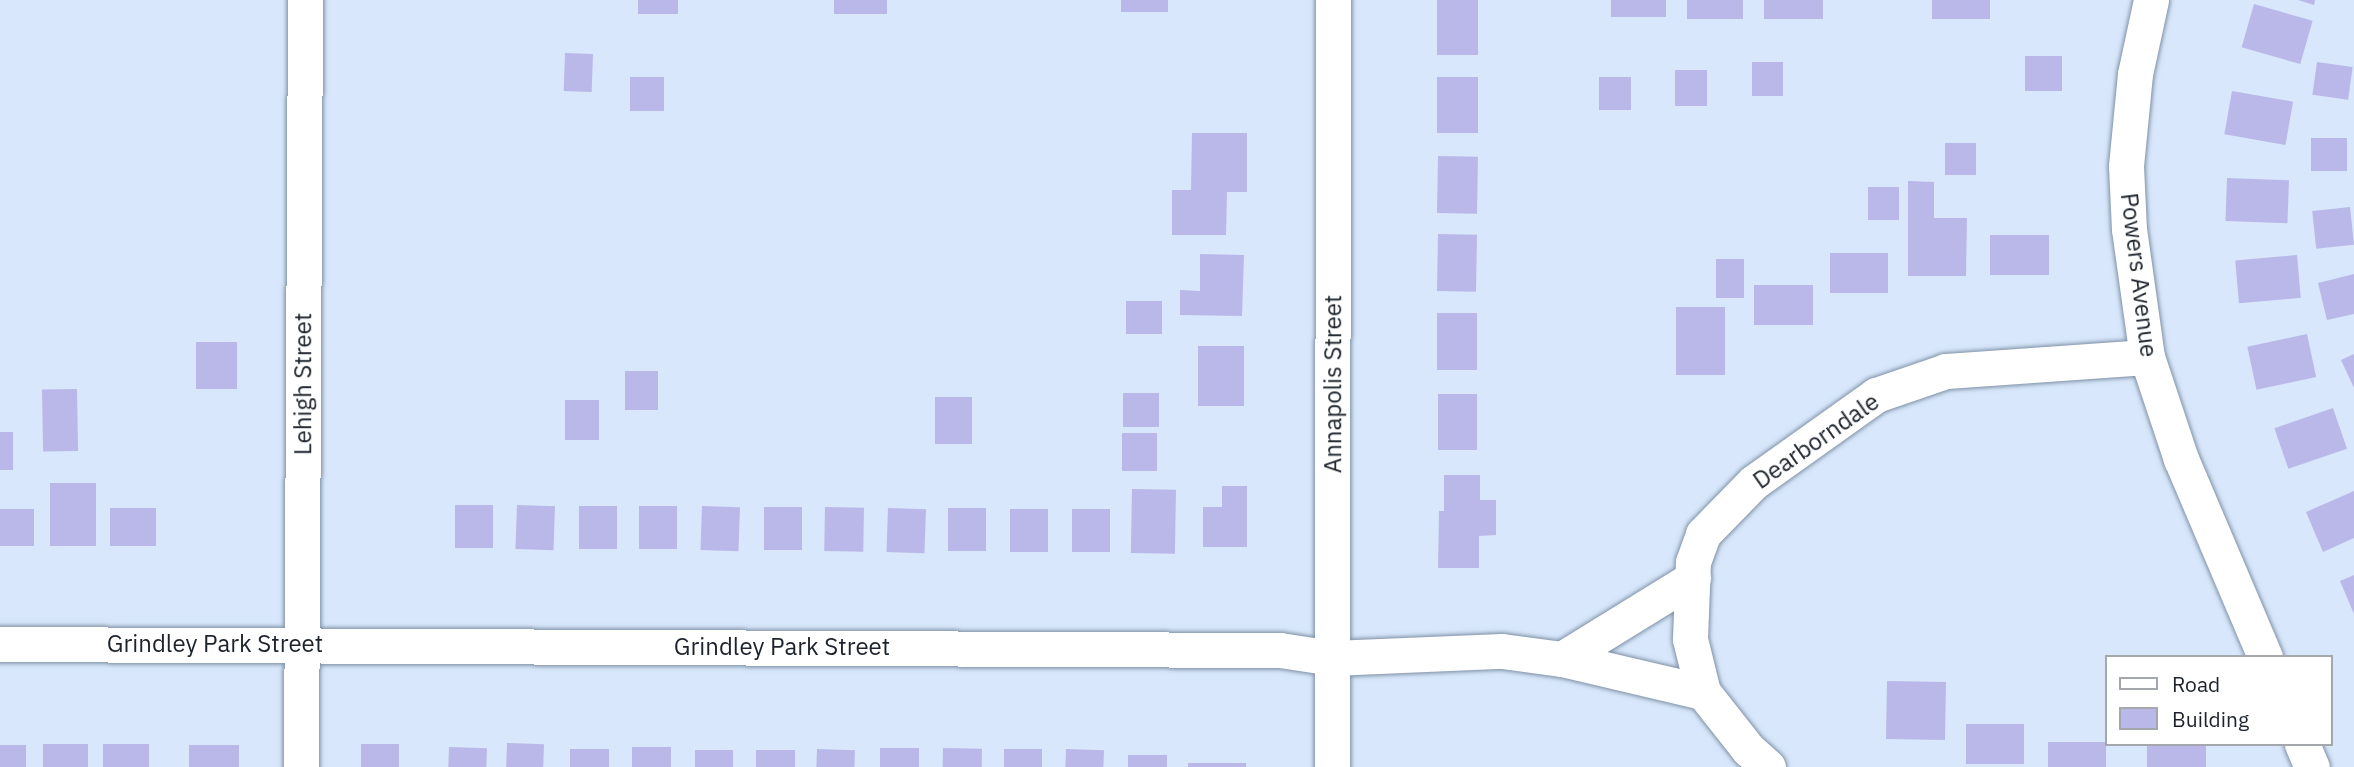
<!DOCTYPE html>
<html>
<head>
<meta charset="utf-8">
<style>
  body { margin:0 }
  #map { position:relative; width:2354px; height:767px; overflow:hidden; background:#d8e7fb; font-family:"IBM Plex Sans",sans-serif }
  div>[style] { position:absolute }
  .building>* { inset:0; background:#bab8e8; transform-origin:0 0 }
  .roads { filter:drop-shadow(0 0 2px #7f91a6) drop-shadow(0 0 2px #7f91a6) }
  .minor>* { height:35px; margin:-17.5px; padding:0 17.5px; transform-origin:17.5px; border-radius:17.5px; background:#fff }
  span { translate:-50% -50%; white-space:nowrap; text-align:center; line-height:1.15; -webkit-text-stroke:6px #fff; paint-order:stroke }
  .street-label { font-size:24px; color:#1c232c }
  .legend { position:absolute; left:2105px; top:655px; width:228px; height:91px; box-sizing:border-box; background:#fff; border:2px solid #a4a7ab; margin:0; padding:9px 12px; list-style:none; font-size:21px; color:#1c232c }
  .legend li { display:flex; align-items:center; gap:14px; height:35px }
  .legend b { width:35px; border:2px solid #a4a7ab }
</style>
</head>
<body>
<div id="map">
  <div class="building">
    <i style="left:638px;top:0;width:40px;height:14px"></i>
    <i style="left:834px;top:0;width:53px;height:14px"></i>
    <i style="left:1121px;top:0;width:47px;height:12px"></i>
    <i style="left:1437px;top:0;width:41px;height:55px"></i>
    <i style="left:1611px;top:0;width:55px;height:17px"></i>
    <i style="left:1687px;top:0;width:56px;height:19px"></i>
    <i style="left:1764px;top:0;width:59px;height:19px"></i>
    <i style="left:1932px;top:0;width:58px;height:19px"></i>
    <i style="clip-path:polygon(2298px 0,2315px 0,2314px 5px)"></i>
    <i style="left:2254px;top:4px;width:61px;height:45px;rotate:16deg"></i>
    <i style="left:565px;top:53px;width:28px;height:38px;rotate:2deg"></i>
    <i style="left:2025px;top:56px;width:37px;height:35px"></i>
    <i style="left:1752px;top:62px;width:31px;height:34px"></i>
    <i style="left:2317px;top:62px;width:36px;height:33px;rotate:8deg"></i>
    <i style="left:1675px;top:70px;width:32px;height:36px"></i>
    <i style="left:630px;top:77px;width:34px;height:34px"></i>
    <i style="left:1437px;top:77px;width:41px;height:56px"></i>
    <i style="left:1599px;top:77px;width:32px;height:33px"></i>
    <i style="left:2232px;top:91px;width:62px;height:44px;rotate:10deg"></i>
    <i style="clip-path:polygon(1192px 133px,1247px 133px,1247px 192px,1227px 192px,1226px 235px,1172px 235px,1172px 190px,1191px 190px)"></i>
    <i style="left:2311px;top:138px;width:36px;height:33px"></i>
    <i style="left:1945px;top:143px;width:31px;height:32px"></i>
    <i style="left:1438px;top:156px;width:40px;height:57px;rotate:1deg"></i>
    <i style="left:2227px;top:178px;width:62px;height:43px;rotate:2deg"></i>
    <i style="clip-path:polygon(1908px 181px,1934px 182px,1934px 218px,1967px 218px,1966px 276px,1908px 276px)"></i>
    <i style="left:1868px;top:187px;width:31px;height:33px"></i>
    <i style="left:2350px;top:207px;width:38px;height:38px;rotate:84deg"></i>
    <i style="left:1438px;top:234px;width:39px;height:57px;rotate:1deg"></i>
    <i style="left:1990px;top:235px;width:59px;height:40px"></i>
    <i style="left:1830px;top:253px;width:58px;height:40px"></i>
    <i style="clip-path:polygon(1200px 254px,1244px 255px,1242px 316px,1180px 315px,1180px 290px,1200px 291px)"></i>
    <i style="left:2297px;top:255px;width:43px;height:62px;rotate:85deg"></i>
    <i style="left:1716px;top:259px;width:28px;height:39px"></i>
    <i style="clip-path:polygon(2354px 274px,2354px 314px,2327px 320px,2318px 283px)"></i>
    <i style="left:1754px;top:285px;width:59px;height:40px"></i>
    <i style="left:1126px;top:301px;width:36px;height:33px"></i>
    <i style="left:1676px;top:307px;width:49px;height:68px"></i>
    <i style="left:1437px;top:313px;width:40px;height:57px"></i>
    <i style="left:2307px;top:334px;width:44px;height:61px;rotate:78deg"></i>
    <i style="left:196px;top:342px;width:41px;height:47px"></i>
    <i style="left:1198px;top:346px;width:46px;height:60px"></i>
    <i style="clip-path:polygon(2354px 354px,2354px 388px,2341px 360px)"></i>
    <i style="left:625px;top:371px;width:33px;height:39px"></i>
    <i style="left:77px;top:389px;width:62px;height:35px;rotate:89deg"></i>
    <i style="left:1159px;top:393px;width:34px;height:36px;rotate:90deg"></i>
    <i style="left:1438px;top:394px;width:39px;height:56px"></i>
    <i style="left:935px;top:397px;width:37px;height:47px"></i>
    <i style="left:565px;top:400px;width:34px;height:40px"></i>
    <i style="left:2333px;top:408px;width:43px;height:62px;rotate:71deg"></i>
    <i style="left:0;top:432px;width:13px;height:38px"></i>
    <i style="left:1122px;top:433px;width:35px;height:38px"></i>
    <i style="clip-path:polygon(1444px 475px,1480px 475px,1480px 500px,1496px 500px,1496px 535px,1479px 536px,1479px 568px,1438px 568px,1439px 511px,1444px 511px)"></i>
    <i style="left:50px;top:483px;width:46px;height:63px"></i>
    <i style="clip-path:polygon(1222px 486px,1247px 486px,1247px 547px,1203px 547px,1203px 507px,1222px 507px)"></i>
    <i style="left:1132px;top:489px;width:44px;height:64px;rotate:1deg"></i>
    <i style="clip-path:polygon(2354px 491px,2354px 538px,2323px 552px,2306px 512px)"></i>
    <i style="left:455px;top:505px;width:38px;height:43px"></i>
    <i style="left:517px;top:505px;width:38px;height:44px;rotate:2deg"></i>
    <i style="left:579px;top:506px;width:38px;height:43px"></i>
    <i style="left:639px;top:506px;width:38px;height:43px"></i>
    <i style="left:702px;top:506px;width:38px;height:44px;rotate:2deg"></i>
    <i style="left:764px;top:507px;width:38px;height:43px"></i>
    <i style="left:825px;top:507px;width:39px;height:44px;rotate:1deg"></i>
    <i style="left:110px;top:508px;width:46px;height:38px"></i>
    <i style="left:888px;top:508px;width:38px;height:44px;rotate:2deg"></i>
    <i style="left:948px;top:508px;width:38px;height:43px"></i>
    <i style="left:0;top:509px;width:34px;height:37px"></i>
    <i style="left:1010px;top:509px;width:38px;height:43px"></i>
    <i style="left:1072px;top:509px;width:38px;height:43px"></i>
    <i style="clip-path:polygon(2354px 575px,2354px 614px,2340px 581px)"></i>
    <i style="left:1887px;top:681px;width:59px;height:58px;rotate:1deg"></i>
    <i style="left:1966px;top:724px;width:58px;height:40px"></i>
    <i style="left:2048px;top:742px;width:58px;height:25px"></i>
    <i style="left:507px;top:743px;width:37px;height:24px;rotate:2deg"></i>
    <i style="left:88px;top:744px;width:23px;height:45px;rotate:90deg"></i>
    <i style="left:149px;top:744px;width:23px;height:46px;rotate:90deg"></i>
    <i style="left:361px;top:744px;width:38px;height:23px"></i>
    <i style="left:2147px;top:744px;width:59px;height:23px"></i>
    <i style="left:0;top:745px;width:26px;height:22px"></i>
    <i style="left:189px;top:745px;width:50px;height:22px"></i>
    <i style="left:449px;top:747px;width:38px;height:20px;rotate:2deg"></i>
    <i style="left:632px;top:747px;width:39px;height:20px"></i>
    <i style="left:880px;top:748px;width:39px;height:19px"></i>
    <i style="left:943px;top:748px;width:39px;height:19px;rotate:1deg"></i>
    <i style="left:570px;top:749px;width:39px;height:18px"></i>
    <i style="left:817px;top:749px;width:38px;height:18px;rotate:2deg"></i>
    <i style="left:1004px;top:749px;width:38px;height:18px"></i>
    <i style="left:1066px;top:749px;width:38px;height:18px;rotate:2deg"></i>
    <i style="left:695px;top:750px;width:38px;height:17px"></i>
    <i style="left:756px;top:750px;width:39px;height:17px"></i>
    <i style="left:1128px;top:755px;width:39px;height:12px"></i>
    <i style="left:1188px;top:763px;width:58px;height:4px"></i>
  </div>
  <div class="roads">
    <div class="minor">
      <i style="left:2151px;top:0;width:76px;rotate:102.2deg"></i>
      <i style="left:2135px;top:74px;width:92px;rotate:95.6deg"></i>
      <i style="left:2126px;top:166px;width:63px;rotate:87.3deg"></i>
      <i style="left:2129px;top:229px;width:129px;rotate:82deg"></i>
      <i style="left:2147px;top:357px;width:108px;rotate:71.6deg"></i>
      <i style="left:2181px;top:459px;width:215px;rotate:67deg"></i>
      <i style="left:0;top:644px;width:1280px;rotate:0.27deg"></i>
      <i style="left:1280px;top:650px;width:53px;rotate:8.7deg"></i>
      <i style="left:1332px;top:658px;width:170px;rotate:-2.4deg"></i>
      <i style="left:1502px;top:651px;width:61px;rotate:7.6deg"></i>
      <i style="left:1562px;top:659px;width:145px;rotate:13.2deg"></i>
      <i style="left:1562px;top:659px;width:154px;rotate:-31.7deg"></i>
      <i style="left:2302px;top:744px;width:25px;rotate:67deg"></i>
      <i style="left:301px;top:767px;width:767px;rotate:-89.7deg"></i>
      <i style="left:1332px;top:767px;width:767px;rotate:-89.93deg"></i>
      <i style="left:1768px;top:767px;width:27px;rotate:-138deg"></i>
      <i style="left:1748px;top:749px;width:73px;rotate:-128.3deg"></i>
      <i style="left:1703px;top:692px;width:55px;rotate:-103.8deg"></i>
      <i style="left:1690px;top:639px;width:77px;rotate:-87.8deg"></i>
      <i style="left:1693px;top:562px;width:30px;rotate:-70deg"></i>
      <i style="left:1703px;top:534px;width:73px;rotate:-45.6deg"></i>
      <i style="left:1754px;top:482px;width:150px;rotate:-35.5deg"></i>
      <i style="left:1876px;top:395px;width:74px;rotate:-18.9deg"></i>
      <i style="left:1946px;top:371px;width:201px;rotate:-4deg"></i>
    </div>
  </div>
  <div class="street-label">
    <span style="left:2139px;top:275px;rotate:83deg">Powers Avenue</span>
    <span style="left:303px;top:384px;rotate:-90deg">Lehigh Street</span>
    <span style="left:1333px;top:384px;rotate:-90deg">Annapolis Street</span>
    <span style="left:1816px;top:441px;rotate:-35deg">Dearborndale</span>
    <span style="left:215px;top:644px">Grindley Park Street</span>
    <span style="left:782px;top:647px">Grindley Park Street</span>
  </div>
  <ul class="legend">
  <li><b style="height:9px;background:#fff"></b>Road</li>
  <li><b style="height:19px;background:#bab8e8"></b>Building</li>
  </ul>
</div>
</body>
</html>
